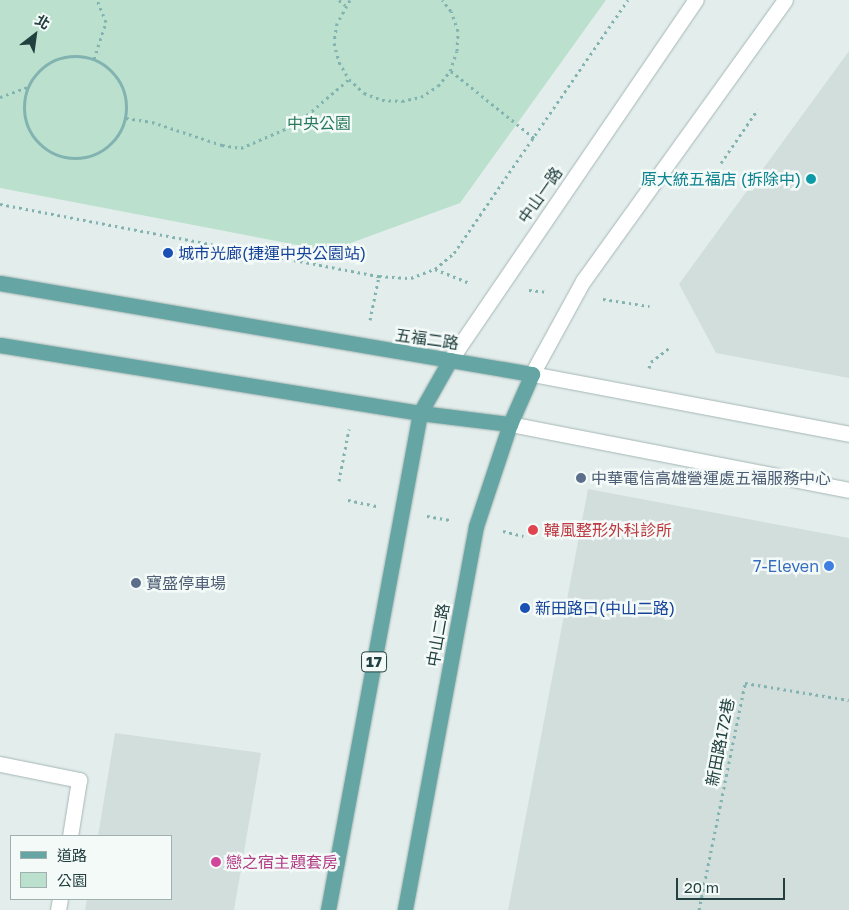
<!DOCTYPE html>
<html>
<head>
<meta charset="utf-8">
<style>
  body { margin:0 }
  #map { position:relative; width:849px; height:910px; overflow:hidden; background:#e3eeec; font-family:"Golos Text","Noto Sans TC",sans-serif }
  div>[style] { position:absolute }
  .built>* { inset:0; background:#d1dedc }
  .green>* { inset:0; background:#bbe0ce }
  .path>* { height:3px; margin-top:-1.5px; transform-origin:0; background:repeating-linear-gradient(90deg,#82b3b0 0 2.5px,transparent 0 6.5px) }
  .path>.ring { margin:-1.5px; padding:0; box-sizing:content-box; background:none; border:3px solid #82b3b0; border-radius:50% }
  .roads { filter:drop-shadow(0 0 1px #a5b6b5) drop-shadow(0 0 1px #a5b6b5) }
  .service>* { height:15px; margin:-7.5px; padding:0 7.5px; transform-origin:7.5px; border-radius:7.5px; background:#fff }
  .tertiary>* { height:15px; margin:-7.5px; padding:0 7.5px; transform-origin:7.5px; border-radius:7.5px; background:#fff }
  .secondary>* { height:15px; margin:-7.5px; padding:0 7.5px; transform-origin:7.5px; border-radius:7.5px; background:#fff }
  .primary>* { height:15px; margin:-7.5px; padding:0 7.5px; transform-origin:7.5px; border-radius:7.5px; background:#65a6a5 }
  .dots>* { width:14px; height:14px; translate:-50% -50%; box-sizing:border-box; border:2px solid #f4faf8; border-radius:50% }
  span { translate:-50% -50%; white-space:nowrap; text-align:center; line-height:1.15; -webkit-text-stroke:5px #f4faf8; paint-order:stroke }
  .shield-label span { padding:1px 4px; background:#f4faf8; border:1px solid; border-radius:4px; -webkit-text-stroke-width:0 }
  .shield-label { font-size:15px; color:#224040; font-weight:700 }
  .park-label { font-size:16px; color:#297a5c }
  .culture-label { font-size:16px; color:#0d838f }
  .right { translate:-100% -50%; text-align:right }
  .street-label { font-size:16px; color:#224040 }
  .transit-label { font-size:16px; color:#164399 }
  .left { translate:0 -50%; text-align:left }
  .service-label { font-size:16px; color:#4e5e75 }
  .health-label { font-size:16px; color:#be3a42 }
  .shop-label { font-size:16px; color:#366cbe }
  .hotel-label { font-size:16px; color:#b23c85 }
  .legend { position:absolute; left:10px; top:835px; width:162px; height:65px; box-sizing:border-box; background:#f4faf8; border:1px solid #a0b0ae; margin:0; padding:6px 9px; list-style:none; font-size:15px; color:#224040 }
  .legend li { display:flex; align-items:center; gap:10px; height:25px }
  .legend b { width:25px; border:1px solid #a0b0ae }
  .north { position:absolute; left:10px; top:10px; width:50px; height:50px; -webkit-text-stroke:4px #f4faf8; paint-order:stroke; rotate:30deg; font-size:14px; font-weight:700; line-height:20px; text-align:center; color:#224040 }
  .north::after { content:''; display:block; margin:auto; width:18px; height:22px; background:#224040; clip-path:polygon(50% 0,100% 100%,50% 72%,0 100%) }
  .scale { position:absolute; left:676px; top:878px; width:109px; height:22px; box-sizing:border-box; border:2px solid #224040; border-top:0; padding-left:6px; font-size:15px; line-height:18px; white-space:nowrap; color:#224040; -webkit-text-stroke:4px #f4faf8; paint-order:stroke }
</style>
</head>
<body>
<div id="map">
  <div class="built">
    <i style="clip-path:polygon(849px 51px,849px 378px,716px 353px,679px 284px)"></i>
    <i style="clip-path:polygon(588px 489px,849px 538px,849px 910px,508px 910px)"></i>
    <i style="clip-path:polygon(115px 733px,261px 753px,234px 910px,85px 910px,87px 899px,171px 899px,171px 836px,98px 836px)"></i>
  </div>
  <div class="green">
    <i style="clip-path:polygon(0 0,606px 0,460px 203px,329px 251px,0 188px)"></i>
  </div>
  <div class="path">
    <i style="left:339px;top:0;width:8px;rotate:40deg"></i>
    <i style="left:350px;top:0;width:26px;rotate:119deg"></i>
    <i style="left:337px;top:23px;width:20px;rotate:99deg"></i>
    <i style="left:334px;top:43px;width:20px;rotate:75deg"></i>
    <i style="left:339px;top:62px;width:20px;rotate:60deg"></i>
    <i style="left:349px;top:79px;width:21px;rotate:43deg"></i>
    <i style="left:364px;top:93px;width:19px;rotate:21deg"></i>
    <i style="left:382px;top:100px;width:20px;rotate:3deg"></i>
    <i style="left:402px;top:101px;width:19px;rotate:-12deg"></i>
    <i style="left:421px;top:97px;width:20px;rotate:-33deg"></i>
    <i style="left:438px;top:86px;width:19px;rotate:-51deg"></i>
    <i style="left:450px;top:71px;width:21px;rotate:-71deg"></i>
    <i style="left:457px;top:51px;width:20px;rotate:-87deg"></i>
    <i style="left:458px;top:31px;width:21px;rotate:-109deg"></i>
    <i style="left:451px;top:11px;width:14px;rotate:-129deg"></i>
    <i class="ring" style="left:24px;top:56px;width:99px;height:99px"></i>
    <i style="left:94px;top:59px;width:39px;rotate:-72deg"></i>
    <i style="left:106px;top:22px;width:24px;rotate:-112deg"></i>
    <i style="left:451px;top:71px;width:107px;rotate:38.9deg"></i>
    <i style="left:0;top:97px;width:29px;rotate:-20deg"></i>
    <i style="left:126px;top:118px;width:26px;rotate:9deg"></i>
    <i style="left:152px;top:122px;width:74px;rotate:18.2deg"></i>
    <i style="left:222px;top:145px;width:19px;rotate:9deg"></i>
    <i style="left:241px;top:148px;width:61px;rotate:-23.2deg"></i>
    <i style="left:297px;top:124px;width:69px;rotate:-40.9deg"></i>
    <i style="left:721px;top:163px;width:65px;rotate:-55.6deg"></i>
    <i style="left:0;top:204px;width:386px;rotate:10.8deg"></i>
    <i style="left:379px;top:276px;width:32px;rotate:4deg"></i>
    <i style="left:411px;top:278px;width:26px;rotate:-21deg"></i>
    <i style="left:435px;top:269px;width:25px;rotate:-40deg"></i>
    <i style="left:454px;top:253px;width:307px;rotate:-55.5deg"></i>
    <i style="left:435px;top:269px;width:38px;rotate:22deg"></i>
    <i style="left:529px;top:290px;width:18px;rotate:6deg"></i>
    <i style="left:603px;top:299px;width:47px;rotate:8.7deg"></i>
    <i style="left:370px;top:320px;width:45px;rotate:-78.4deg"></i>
    <i style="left:649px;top:368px;width:6px;rotate:-72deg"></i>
    <i style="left:651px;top:362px;width:23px;rotate:-38deg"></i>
    <i style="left:339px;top:481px;width:53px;rotate:-79.1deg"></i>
    <i style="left:348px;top:500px;width:30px;rotate:12deg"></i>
    <i style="left:427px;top:516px;width:23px;rotate:10deg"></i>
    <i style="left:503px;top:531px;width:21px;rotate:14deg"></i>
    <i style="left:699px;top:910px;width:232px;rotate:-78.5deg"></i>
    <i style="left:745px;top:683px;width:105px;rotate:9.3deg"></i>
  </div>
  <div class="roads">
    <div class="service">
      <i style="left:0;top:764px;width:81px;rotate:11.4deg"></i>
      <i style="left:79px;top:780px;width:57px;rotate:99.1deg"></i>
      <i style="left:58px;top:910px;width:11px;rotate:-80deg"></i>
    </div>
    <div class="tertiary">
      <i style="left:532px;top:374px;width:323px;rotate:10.7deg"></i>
      <i style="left:510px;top:424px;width:345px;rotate:11deg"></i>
    </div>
    <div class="secondary">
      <i style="left:450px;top:360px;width:436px;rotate:-55.7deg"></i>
      <i style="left:532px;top:374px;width:106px;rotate:-61.3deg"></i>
      <i style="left:583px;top:281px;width:346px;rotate:-54.3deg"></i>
    </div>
    <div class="primary">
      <i style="left:0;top:283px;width:540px;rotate:9.71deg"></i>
      <i style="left:532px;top:374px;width:55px;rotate:113.7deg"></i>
      <i style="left:510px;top:424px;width:108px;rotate:108.4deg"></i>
      <i style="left:476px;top:526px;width:391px;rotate:100.5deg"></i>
      <i style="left:0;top:345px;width:425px;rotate:9.2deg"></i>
      <i style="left:420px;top:413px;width:91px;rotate:7deg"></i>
      <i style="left:328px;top:910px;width:505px;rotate:-79.51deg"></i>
      <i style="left:420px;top:413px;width:61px;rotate:-60.5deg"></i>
    </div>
  </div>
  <div class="dots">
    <i style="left:811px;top:179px;background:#0f9aa8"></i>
    <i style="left:168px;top:253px;background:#1a4fb4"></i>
    <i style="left:581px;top:478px;background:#5c6f8a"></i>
    <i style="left:533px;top:530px;background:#e0444e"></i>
    <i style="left:829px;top:566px;background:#3f7fe0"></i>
    <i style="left:136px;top:583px;background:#5c6f8a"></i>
    <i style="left:525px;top:608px;background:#1a4fb4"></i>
    <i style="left:216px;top:862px;background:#d1479c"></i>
  </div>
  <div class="shield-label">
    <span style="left:374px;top:662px">17</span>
  </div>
  <div class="park-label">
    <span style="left:319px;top:123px">中央公園</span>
  </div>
  <div class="culture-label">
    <span class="right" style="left:801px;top:179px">原大統五福店 (拆除中)</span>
  </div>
  <div class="street-label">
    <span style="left:540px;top:195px;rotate:-55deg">中山一路</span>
    <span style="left:427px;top:339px;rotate:8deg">五福二路</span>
    <span style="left:438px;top:635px;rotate:-80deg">中山二路</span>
    <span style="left:720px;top:742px;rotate:-79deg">新田路172巷</span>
  </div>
  <div class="transit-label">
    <span class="left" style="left:178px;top:253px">城市光廊(捷運中央公園站)</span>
    <span class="left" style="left:535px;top:608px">新田路口(中山二路)</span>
  </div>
  <div class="service-label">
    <span class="left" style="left:591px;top:478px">中華電信高雄營運處五福服務中心</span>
    <span class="left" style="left:146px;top:583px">寶盛停車場</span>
  </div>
  <div class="health-label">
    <span class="left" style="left:544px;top:530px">韓風整形外科診所</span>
  </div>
  <div class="shop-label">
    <span class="right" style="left:819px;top:566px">7-Eleven</span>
  </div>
  <div class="hotel-label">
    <span class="left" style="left:226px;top:862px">戀之宿主題套房</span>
  </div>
  <ul class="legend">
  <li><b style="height:6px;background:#65a6a5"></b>道路</li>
  <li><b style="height:14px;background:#bbe0ce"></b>公園</li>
  </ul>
  <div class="north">北</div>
  <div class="scale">20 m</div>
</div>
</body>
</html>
